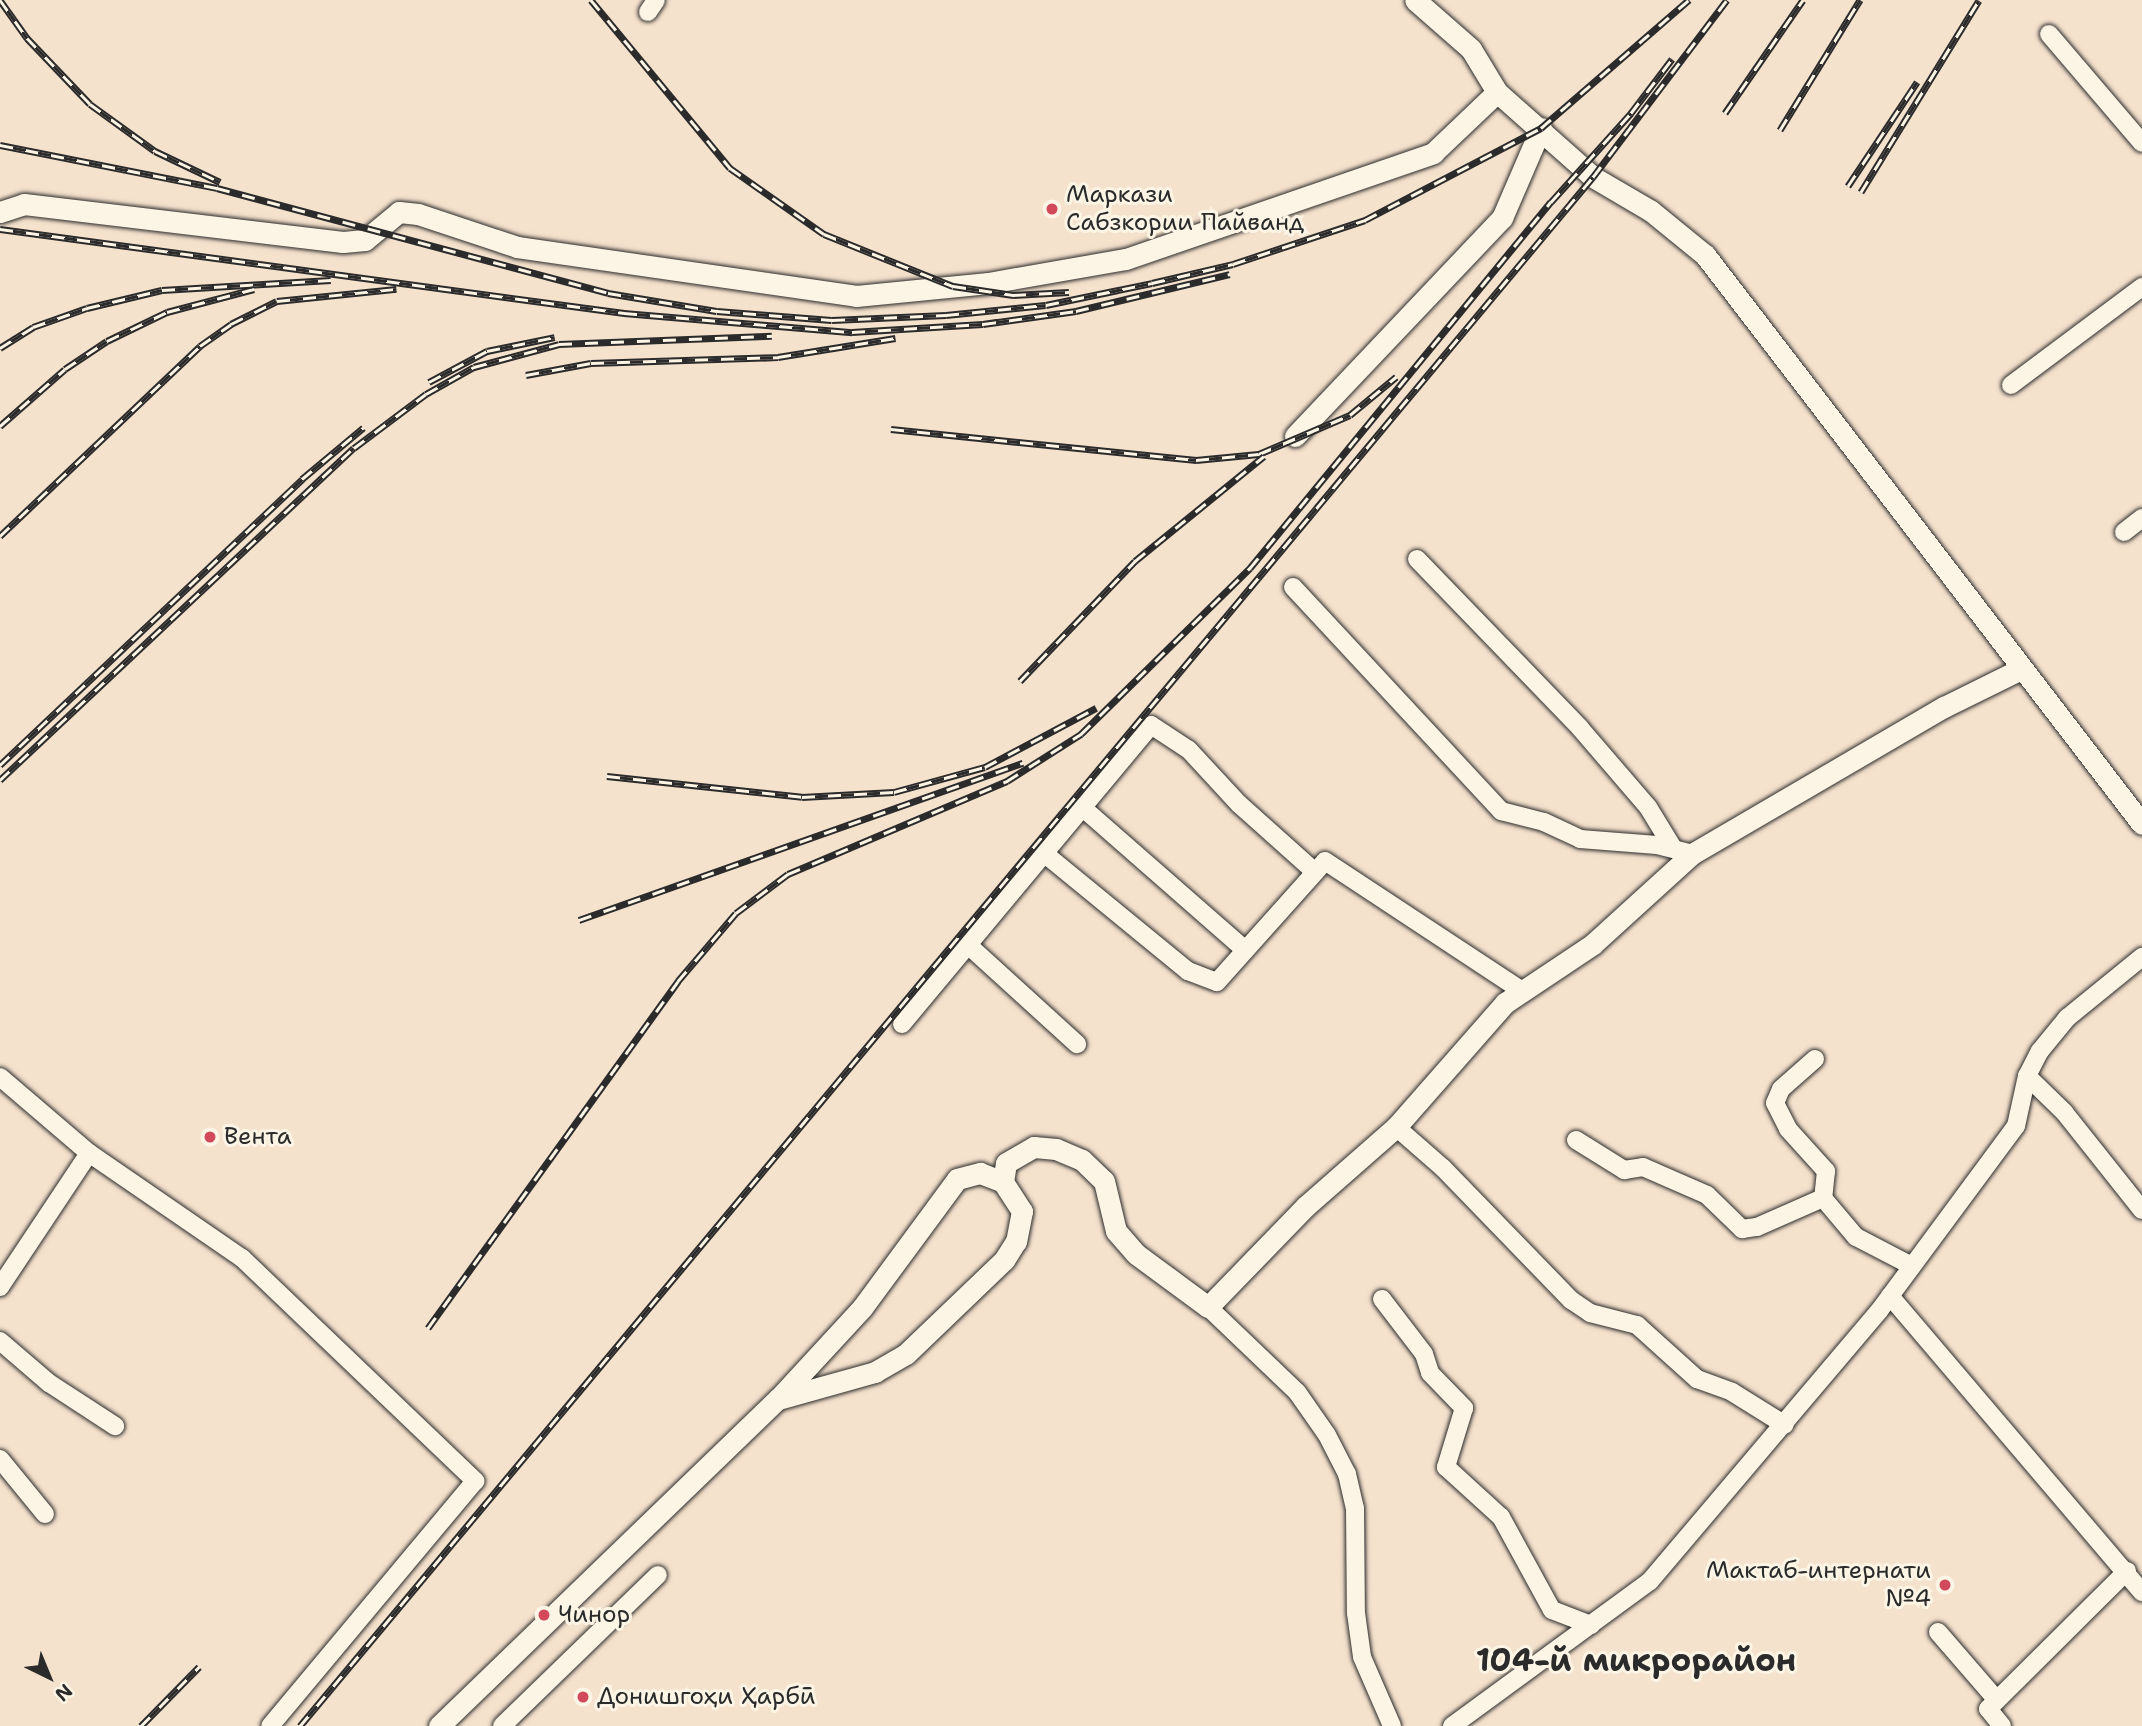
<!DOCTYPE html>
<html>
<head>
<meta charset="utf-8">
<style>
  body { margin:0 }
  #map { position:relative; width:2142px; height:1726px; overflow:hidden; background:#f5e2cd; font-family:"Shantell Sans",sans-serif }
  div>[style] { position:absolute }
  .roads { filter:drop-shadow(0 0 2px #2b2b2b) drop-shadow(0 0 2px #2b2b2b) }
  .minor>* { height:18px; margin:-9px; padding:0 9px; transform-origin:9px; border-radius:9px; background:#fcf5e5 }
  .tertiary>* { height:21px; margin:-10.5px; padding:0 10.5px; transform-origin:10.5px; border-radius:10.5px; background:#fcf5e5 }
  .rail>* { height:7px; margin-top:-3.5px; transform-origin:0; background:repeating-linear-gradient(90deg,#fcf5e5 0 13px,#2b2b2b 0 26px); box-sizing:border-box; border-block:2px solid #2b2b2b }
  .dots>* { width:19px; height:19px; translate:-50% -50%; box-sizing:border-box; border:4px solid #fcf5e5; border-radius:50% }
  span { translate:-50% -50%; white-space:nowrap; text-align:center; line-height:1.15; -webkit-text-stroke:6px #fcf5e5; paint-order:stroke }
  .poi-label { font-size:24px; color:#2b2b2b }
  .left { translate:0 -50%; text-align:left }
  .right { translate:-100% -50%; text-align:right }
  .district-label { font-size:32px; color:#2b2b2b; font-weight:700 }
  .north { position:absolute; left:14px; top:1642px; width:70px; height:70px; -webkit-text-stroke:5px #fcf5e5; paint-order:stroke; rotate:137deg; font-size:19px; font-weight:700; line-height:28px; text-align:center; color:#2b2b2b }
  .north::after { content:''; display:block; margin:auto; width:24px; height:32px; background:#2b2b2b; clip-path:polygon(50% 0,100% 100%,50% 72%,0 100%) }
</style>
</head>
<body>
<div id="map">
  <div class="roads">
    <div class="minor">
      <i style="left:648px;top:12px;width:14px;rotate:-56deg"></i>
      <i style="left:2049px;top:34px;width:143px;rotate:49.5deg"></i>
      <i style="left:2011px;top:385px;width:164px;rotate:-36.8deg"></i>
      <i style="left:2124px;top:532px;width:23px;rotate:-38deg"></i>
      <i style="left:1417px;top:559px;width:235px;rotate:46deg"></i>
      <i style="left:1580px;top:728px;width:104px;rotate:49.3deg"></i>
      <i style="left:1648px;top:807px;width:48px;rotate:58.6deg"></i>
      <i style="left:1293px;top:587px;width:306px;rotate:47.1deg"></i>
      <i style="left:1501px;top:811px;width:44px;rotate:14.3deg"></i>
      <i style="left:1544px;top:822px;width:40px;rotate:25deg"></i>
      <i style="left:1580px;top:839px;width:77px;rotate:4.5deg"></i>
      <i style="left:1657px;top:845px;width:36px;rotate:14deg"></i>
      <i style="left:1083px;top:808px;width:215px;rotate:41.2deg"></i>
      <i style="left:1045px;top:854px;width:185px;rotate:39.3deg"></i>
      <i style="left:1188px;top:971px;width:31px;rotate:21deg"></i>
      <i style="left:1217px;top:982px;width:162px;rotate:-48.2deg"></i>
      <i style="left:1325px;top:861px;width:235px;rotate:33.4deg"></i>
      <i style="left:967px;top:944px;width:149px;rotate:42.3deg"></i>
      <i style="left:902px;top:1024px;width:389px;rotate:-50.2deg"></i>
      <i style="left:1151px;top:725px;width:45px;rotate:33.3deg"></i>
      <i style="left:1189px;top:750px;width:74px;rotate:47.2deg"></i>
      <i style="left:1239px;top:804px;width:102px;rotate:41.8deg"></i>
      <i style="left:1815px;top:1059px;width:45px;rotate:138.6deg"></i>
      <i style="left:1781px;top:1089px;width:15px;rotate:113deg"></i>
      <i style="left:1775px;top:1103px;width:29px;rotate:63deg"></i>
      <i style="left:1788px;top:1129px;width:57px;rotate:47.9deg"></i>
      <i style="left:1826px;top:1171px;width:27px;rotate:96deg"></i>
      <i style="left:1823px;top:1198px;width:51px;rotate:49.8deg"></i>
      <i style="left:1856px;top:1237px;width:63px;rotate:27.4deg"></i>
      <i style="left:2027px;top:1076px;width:52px;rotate:44.2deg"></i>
      <i style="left:2064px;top:1112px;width:125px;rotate:51.5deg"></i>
      <i style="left:0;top:1077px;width:117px;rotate:40.5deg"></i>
      <i style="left:89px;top:1153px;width:186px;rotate:34.5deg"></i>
      <i style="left:242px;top:1258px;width:323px;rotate:43.7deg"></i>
      <i style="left:475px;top:1481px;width:319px;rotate:129.9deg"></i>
      <i style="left:1396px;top:1127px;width:62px;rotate:41.1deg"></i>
      <i style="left:1443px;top:1168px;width:184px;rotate:45.9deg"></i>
      <i style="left:1571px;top:1300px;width:23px;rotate:34deg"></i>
      <i style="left:1590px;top:1313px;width:49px;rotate:14.3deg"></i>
      <i style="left:1637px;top:1325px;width:81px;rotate:42deg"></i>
      <i style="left:1697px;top:1379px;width:37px;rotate:20deg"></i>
      <i style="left:1732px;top:1392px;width:62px;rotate:31.9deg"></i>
      <i style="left:1576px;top:1140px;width:57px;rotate:32deg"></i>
      <i style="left:1624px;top:1170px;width:19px;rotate:-9deg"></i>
      <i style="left:1643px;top:1167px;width:70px;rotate:23.6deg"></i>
      <i style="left:1707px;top:1195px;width:49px;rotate:44.2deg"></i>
      <i style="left:1742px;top:1229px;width:15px;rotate:-8deg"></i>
      <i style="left:1757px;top:1227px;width:72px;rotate:-23.7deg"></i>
      <i style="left:0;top:1287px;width:161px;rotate:-56.4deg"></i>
      <i style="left:1890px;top:1296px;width:389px;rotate:49.6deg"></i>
      <i style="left:1382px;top:1299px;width:69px;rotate:52.6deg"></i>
      <i style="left:1424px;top:1354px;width:20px;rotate:72deg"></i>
      <i style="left:1430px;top:1373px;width:49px;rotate:45.8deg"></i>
      <i style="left:1464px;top:1408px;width:62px;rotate:107deg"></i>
      <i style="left:1446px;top:1467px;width:74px;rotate:42.3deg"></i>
      <i style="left:1501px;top:1517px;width:106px;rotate:61.3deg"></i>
      <i style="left:1552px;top:1610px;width:42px;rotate:21deg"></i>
      <i style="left:1208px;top:1307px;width:123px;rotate:43.7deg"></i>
      <i style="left:1297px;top:1392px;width:52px;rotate:55.1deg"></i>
      <i style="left:1327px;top:1435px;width:44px;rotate:62.9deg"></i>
      <i style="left:1347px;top:1474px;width:35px;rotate:77deg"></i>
      <i style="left:1355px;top:1508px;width:105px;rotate:89.5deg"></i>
      <i style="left:1356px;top:1613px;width:44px;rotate:82.2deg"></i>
      <i style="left:1362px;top:1657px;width:75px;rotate:66.5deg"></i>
      <i style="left:0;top:1341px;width:65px;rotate:40.6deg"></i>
      <i style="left:49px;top:1383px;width:79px;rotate:33.1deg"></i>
      <i style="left:0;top:1459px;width:71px;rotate:50.7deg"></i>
      <i style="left:1938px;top:1632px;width:90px;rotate:49.1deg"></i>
      <i style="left:502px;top:1726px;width:217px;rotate:-44.1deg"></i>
      <i style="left:1452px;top:1726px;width:245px;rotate:-36.2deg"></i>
      <i style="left:1650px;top:1581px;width:354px;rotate:-49.7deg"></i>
      <i style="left:1879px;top:1311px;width:230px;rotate:-53.5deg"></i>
      <i style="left:2016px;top:1126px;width:51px;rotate:-77.6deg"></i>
      <i style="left:2027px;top:1076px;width:28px;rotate:-63deg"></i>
      <i style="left:2040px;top:1051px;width:43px;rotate:-50.7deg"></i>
      <i style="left:2067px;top:1018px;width:97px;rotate:-39.1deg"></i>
      <i style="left:2002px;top:1726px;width:22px;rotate:-129deg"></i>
      <i style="left:1988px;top:1709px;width:196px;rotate:-44.8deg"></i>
    </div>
    <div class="tertiary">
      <i style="left:1497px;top:92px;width:128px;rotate:41.5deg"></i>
      <i style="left:1593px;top:177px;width:67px;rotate:30.4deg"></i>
      <i style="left:1651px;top:211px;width:70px;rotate:39.2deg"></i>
      <i style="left:1705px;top:255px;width:717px;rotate:52.48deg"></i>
      <i style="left:0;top:212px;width:25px;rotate:-18deg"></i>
      <i style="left:24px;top:204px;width:321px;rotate:6.8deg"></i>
      <i style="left:343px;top:242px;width:22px;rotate:-5deg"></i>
      <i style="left:365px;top:240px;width:44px;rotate:-39.5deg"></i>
      <i style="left:399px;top:212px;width:19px;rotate:6deg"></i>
      <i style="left:418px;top:214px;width:104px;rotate:18.4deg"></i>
      <i style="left:517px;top:247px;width:343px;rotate:8.2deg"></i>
      <i style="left:856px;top:296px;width:133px;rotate:-5.6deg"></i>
      <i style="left:988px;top:283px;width:140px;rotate:-9.9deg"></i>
      <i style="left:1126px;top:259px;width:325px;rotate:-19deg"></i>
      <i style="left:1433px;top:153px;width:88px;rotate:-43.6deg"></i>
      <i style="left:1497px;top:92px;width:50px;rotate:-121.2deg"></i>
      <i style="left:1471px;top:49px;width:74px;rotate:-138.8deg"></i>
      <i style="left:1295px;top:436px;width:301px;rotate:-46.5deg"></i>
      <i style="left:1502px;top:218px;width:98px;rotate:-66.6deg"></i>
      <i style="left:980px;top:1173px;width:25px;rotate:21deg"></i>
      <i style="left:1003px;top:1182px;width:35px;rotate:57deg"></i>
      <i style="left:1022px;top:1211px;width:31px;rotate:101deg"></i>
      <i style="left:1016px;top:1241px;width:22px;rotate:122deg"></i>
      <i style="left:1004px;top:1260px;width:136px;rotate:136.2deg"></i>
      <i style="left:906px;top:1354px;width:36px;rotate:150deg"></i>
      <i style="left:875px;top:1372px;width:101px;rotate:164.4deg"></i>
      <i style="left:778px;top:1399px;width:124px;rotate:-47.3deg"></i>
      <i style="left:862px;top:1308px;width:160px;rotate:-53.6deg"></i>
      <i style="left:957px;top:1179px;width:24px;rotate:-15deg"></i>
      <i style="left:1003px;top:1182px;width:19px;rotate:-81deg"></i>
      <i style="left:1006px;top:1163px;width:32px;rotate:-30deg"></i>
      <i style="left:1034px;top:1147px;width:22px;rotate:5deg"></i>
      <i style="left:1056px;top:1149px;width:28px;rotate:23deg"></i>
      <i style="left:1082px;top:1160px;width:30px;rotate:44deg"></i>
      <i style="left:1104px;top:1181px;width:51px;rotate:76.5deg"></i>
      <i style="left:1116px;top:1231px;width:30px;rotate:49deg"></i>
      <i style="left:1136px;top:1254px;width:89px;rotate:36.4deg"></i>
      <i style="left:1208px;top:1307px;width:141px;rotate:-45.9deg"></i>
      <i style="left:1306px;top:1206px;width:120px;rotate:-41.3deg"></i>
      <i style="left:1396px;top:1127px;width:165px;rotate:-48.7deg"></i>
      <i style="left:1505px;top:1003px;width:106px;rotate:-33.8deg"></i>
      <i style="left:1593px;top:944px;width:134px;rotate:-42.3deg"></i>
      <i style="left:1692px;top:854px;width:292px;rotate:-30.3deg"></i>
      <i style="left:1944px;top:707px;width:86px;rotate:-26.3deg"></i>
      <i style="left:439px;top:1726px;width:471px;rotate:-44deg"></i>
    </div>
  </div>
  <div class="rail">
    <i style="left:0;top:0;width:47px;rotate:54.6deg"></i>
    <i style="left:27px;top:38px;width:91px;rotate:46.3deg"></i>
    <i style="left:90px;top:104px;width:80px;rotate:35.9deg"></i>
    <i style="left:155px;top:151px;width:72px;rotate:25.5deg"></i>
    <i style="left:591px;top:0;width:218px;rotate:50.4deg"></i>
    <i style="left:730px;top:168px;width:115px;rotate:35.1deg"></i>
    <i style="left:824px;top:234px;width:139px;rotate:22deg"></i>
    <i style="left:953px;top:286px;width:61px;rotate:8.5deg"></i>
    <i style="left:1013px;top:295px;width:56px;rotate:-3.1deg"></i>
    <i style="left:1725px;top:113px;width:137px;rotate:-55.4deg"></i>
    <i style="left:1780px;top:130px;width:153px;rotate:-58.4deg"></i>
    <i style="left:0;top:145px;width:221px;rotate:11.2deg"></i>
    <i style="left:217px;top:188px;width:405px;rotate:15deg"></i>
    <i style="left:608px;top:293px;width:110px;rotate:9.4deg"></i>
    <i style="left:717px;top:311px;width:115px;rotate:4.5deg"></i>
    <i style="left:832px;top:320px;width:114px;rotate:-2.5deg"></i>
    <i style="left:946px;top:315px;width:100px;rotate:-5.7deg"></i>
    <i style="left:1046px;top:305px;width:108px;rotate:-11.7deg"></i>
    <i style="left:1152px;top:283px;width:83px;rotate:-13.2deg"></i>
    <i style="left:1233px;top:264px;width:139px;rotate:-18.4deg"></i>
    <i style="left:1365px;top:220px;width:199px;rotate:-27.6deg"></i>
    <i style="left:1541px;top:128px;width:196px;rotate:-40.9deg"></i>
    <i style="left:1848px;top:186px;width:125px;rotate:-56.4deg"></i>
    <i style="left:1861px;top:192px;width:225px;rotate:-58.4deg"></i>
    <i style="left:0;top:229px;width:630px;rotate:7.67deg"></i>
    <i style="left:624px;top:313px;width:229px;rotate:4.8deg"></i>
    <i style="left:852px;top:332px;width:131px;rotate:-3.5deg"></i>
    <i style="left:983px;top:324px;width:94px;rotate:-8deg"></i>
    <i style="left:1076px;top:311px;width:158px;rotate:-13.5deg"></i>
    <i style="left:0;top:348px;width:39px;rotate:-32deg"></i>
    <i style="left:33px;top:327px;width:57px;rotate:-19.4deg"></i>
    <i style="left:87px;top:308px;width:77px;rotate:-13.5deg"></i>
    <i style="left:162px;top:290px;width:169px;rotate:-3.4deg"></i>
    <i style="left:526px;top:375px;width:66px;rotate:-10.5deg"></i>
    <i style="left:591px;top:363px;width:187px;rotate:-1.8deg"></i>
    <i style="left:778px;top:357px;width:119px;rotate:-9.2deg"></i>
    <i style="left:429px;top:382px;width:66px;rotate:-28.1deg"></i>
    <i style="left:487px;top:351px;width:69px;rotate:-11.6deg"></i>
    <i style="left:0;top:426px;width:86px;rotate:-41.2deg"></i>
    <i style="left:65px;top:369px;width:50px;rotate:-33.7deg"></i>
    <i style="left:107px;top:341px;width:67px;rotate:-25.8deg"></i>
    <i style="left:167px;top:312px;width:90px;rotate:-14.8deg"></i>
    <i style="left:891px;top:429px;width:307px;rotate:5.8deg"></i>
    <i style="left:1196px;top:460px;width:63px;rotate:-5.4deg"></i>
    <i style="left:1259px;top:454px;width:99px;rotate:-23.2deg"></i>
    <i style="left:1350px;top:415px;width:60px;rotate:-39.6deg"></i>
    <i style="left:0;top:536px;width:276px;rotate:-43.5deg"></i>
    <i style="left:200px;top:346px;width:38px;rotate:-35deg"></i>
    <i style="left:231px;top:324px;width:51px;rotate:-26.6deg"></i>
    <i style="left:277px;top:301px;width:120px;rotate:-5.8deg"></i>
    <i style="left:1020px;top:681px;width:166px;rotate:-46.2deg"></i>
    <i style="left:1135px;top:561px;width:166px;rotate:-39.1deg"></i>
    <i style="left:0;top:765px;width:416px;rotate:-43.4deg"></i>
    <i style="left:302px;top:479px;width:80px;rotate:-39.9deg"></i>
    <i style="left:607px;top:776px;width:196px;rotate:6.1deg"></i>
    <i style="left:802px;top:797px;width:92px;rotate:-3.1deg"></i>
    <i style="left:894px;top:792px;width:94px;rotate:-15.4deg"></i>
    <i style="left:985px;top:767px;width:126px;rotate:-28deg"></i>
    <i style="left:0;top:780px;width:485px;rotate:-43.2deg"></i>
    <i style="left:354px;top:448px;width:90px;rotate:-36.9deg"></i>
    <i style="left:426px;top:394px;width:55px;rotate:-29.4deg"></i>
    <i style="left:474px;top:367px;width:88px;rotate:-15.1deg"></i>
    <i style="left:559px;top:344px;width:213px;rotate:-2.2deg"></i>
    <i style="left:579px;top:920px;width:471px;rotate:-19.5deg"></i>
    <i style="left:428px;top:1328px;width:428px;rotate:-54.2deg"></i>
    <i style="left:678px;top:981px;width:89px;rotate:-49.5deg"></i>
    <i style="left:736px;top:913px;width:65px;rotate:-36.9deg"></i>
    <i style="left:788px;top:874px;width:238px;rotate:-23deg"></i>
    <i style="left:1007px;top:781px;width:88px;rotate:-32.4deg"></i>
    <i style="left:1081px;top:734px;width:237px;rotate:-44.5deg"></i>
    <i style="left:1250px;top:568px;width:474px;rotate:-50.6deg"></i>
    <i style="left:1551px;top:202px;width:120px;rotate:-48deg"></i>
    <i style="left:1631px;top:113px;width:68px;rotate:-52.8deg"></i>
    <i style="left:141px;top:1726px;width:83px;rotate:-45.5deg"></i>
    <i style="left:300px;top:1726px;width:2018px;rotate:-50.15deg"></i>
    <i style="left:1593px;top:177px;width:222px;rotate:-52.9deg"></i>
  </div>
  <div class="dots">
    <i style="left:1052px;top:209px;background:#d1495b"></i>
    <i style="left:210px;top:1137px;background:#d1495b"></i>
    <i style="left:1945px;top:1585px;background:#d1495b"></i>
    <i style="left:544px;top:1615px;background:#d1495b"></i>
    <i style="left:583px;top:1697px;background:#d1495b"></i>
  </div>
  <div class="poi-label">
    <span class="left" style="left:1066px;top:209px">Маркази<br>Сабзкории Пайванд</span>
    <span class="left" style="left:224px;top:1137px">Вента</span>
    <span class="right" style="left:1931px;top:1585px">Мактаб-интернати<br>№4</span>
    <span class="left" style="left:558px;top:1615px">Чинор</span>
    <span class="left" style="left:597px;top:1697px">Донишгоҳи Ҳарбӣ</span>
  </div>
  <div class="district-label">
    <span style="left:1636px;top:1660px">104-й микрорайон</span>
  </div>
  <div class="north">N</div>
</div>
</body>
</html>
